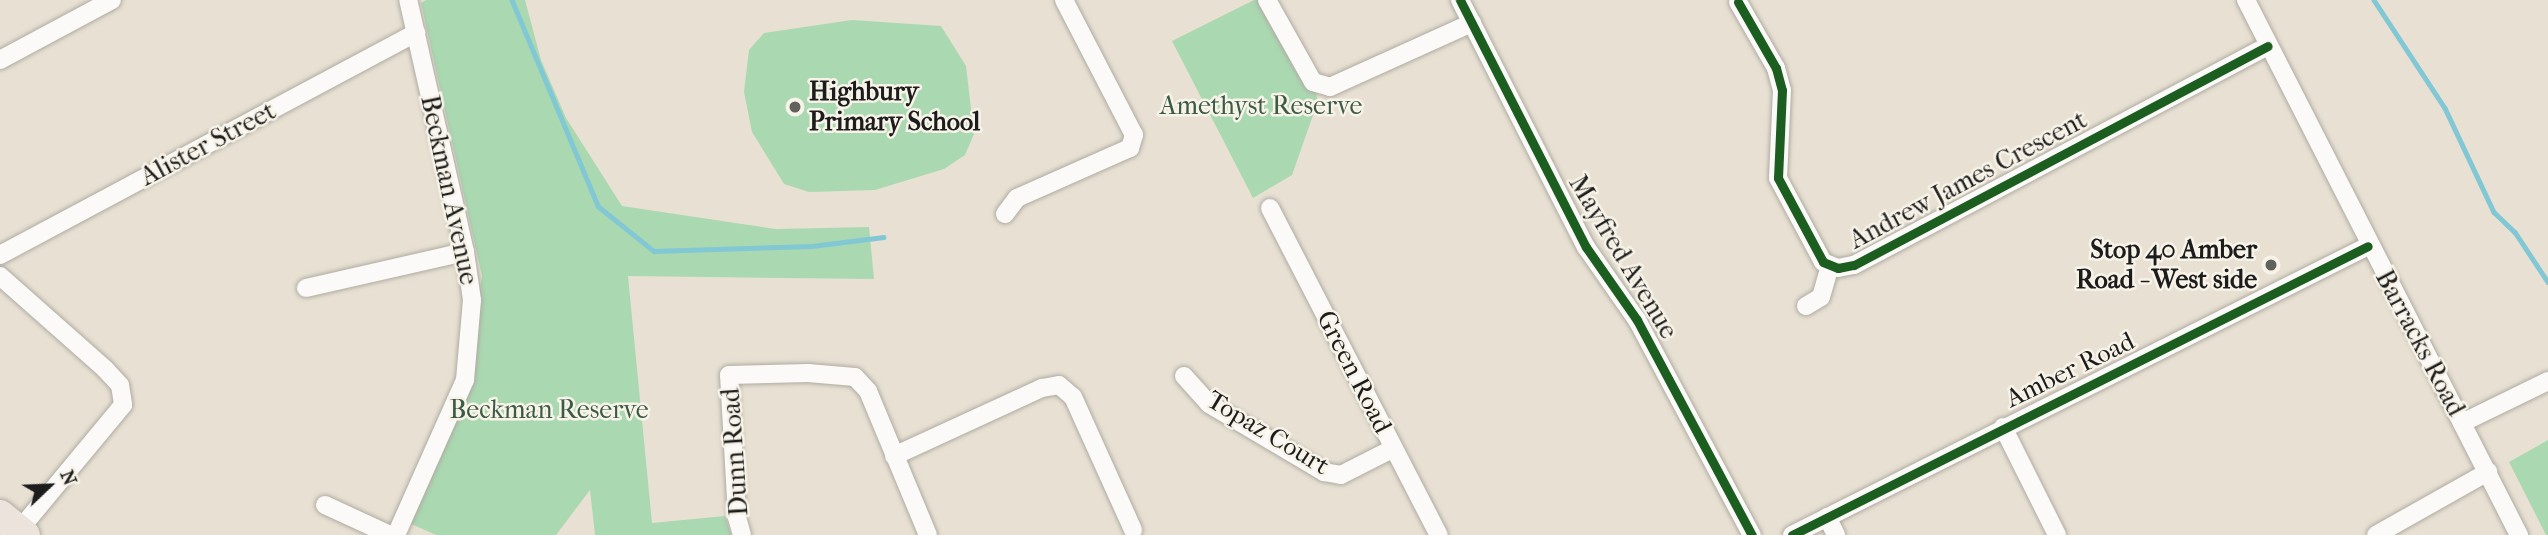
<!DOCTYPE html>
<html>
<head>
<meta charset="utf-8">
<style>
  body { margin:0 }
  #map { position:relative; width:2548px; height:535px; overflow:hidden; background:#e8e1d3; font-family:"IM FELL French Canon",serif }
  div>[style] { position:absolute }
  .green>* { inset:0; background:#aad8b1 }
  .stream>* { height:4.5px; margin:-2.25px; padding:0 2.25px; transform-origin:2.25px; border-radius:2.25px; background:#82c8d4 }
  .roads { filter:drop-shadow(0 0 2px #afaba2) drop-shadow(0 0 2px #afaba2) }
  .minor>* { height:18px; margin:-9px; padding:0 9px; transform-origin:9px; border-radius:9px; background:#fcfaf8 }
  .primary>* { height:30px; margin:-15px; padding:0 15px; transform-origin:15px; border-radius:15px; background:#ece4dc }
  .cycleway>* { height:9px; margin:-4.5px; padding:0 4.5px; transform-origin:4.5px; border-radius:4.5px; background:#1b5e20 }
  .dots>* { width:19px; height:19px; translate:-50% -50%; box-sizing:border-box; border:4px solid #f7f3e8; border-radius:50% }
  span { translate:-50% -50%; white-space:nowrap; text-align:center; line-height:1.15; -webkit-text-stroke:5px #f7f3e8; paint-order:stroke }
  .poi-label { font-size:26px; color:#1c1c1c; font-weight:700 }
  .left { translate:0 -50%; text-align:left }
  .right { translate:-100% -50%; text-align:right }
  .park-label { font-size:26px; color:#3c5b46 }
  .street-label { font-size:26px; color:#1c1c1c }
  .north { position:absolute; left:14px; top:451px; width:70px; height:70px; -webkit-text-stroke:5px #f7f3e8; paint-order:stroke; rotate:67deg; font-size:19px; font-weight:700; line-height:28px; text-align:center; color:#1c1c1c }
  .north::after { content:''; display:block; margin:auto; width:24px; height:32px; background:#1c1c1c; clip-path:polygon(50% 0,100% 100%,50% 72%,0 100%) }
</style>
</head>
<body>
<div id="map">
  <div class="green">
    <i style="clip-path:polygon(426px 0,525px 0,541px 60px,566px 118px,622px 206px,776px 229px,869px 227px,874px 279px,628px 276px,652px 523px,725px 516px,731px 535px,595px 535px,590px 490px,556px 535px,436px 535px,409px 523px,465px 380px,482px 276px,421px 3px)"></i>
    <i style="clip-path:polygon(1254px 0,1261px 0,1313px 82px,1318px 101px,1292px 175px,1253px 198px,1172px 41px)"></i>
    <i style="clip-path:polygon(852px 20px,941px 26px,966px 66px,974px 134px,965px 155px,944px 169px,875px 190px,809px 192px,784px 184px,752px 132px,744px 92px,749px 50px,764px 33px)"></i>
    <i style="clip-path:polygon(2548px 440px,2548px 535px,2546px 535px,2509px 462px)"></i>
  </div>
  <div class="stream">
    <i style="left:512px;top:0;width:223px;rotate:67.3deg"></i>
    <i style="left:598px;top:206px;width:72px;rotate:38.8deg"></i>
    <i style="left:654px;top:251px;width:158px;rotate:-1.8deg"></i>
    <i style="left:812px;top:246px;width:72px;rotate:-7.2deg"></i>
    <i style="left:2374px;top:0;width:129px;rotate:56.7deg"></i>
    <i style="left:2445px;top:108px;width:115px;rotate:64.8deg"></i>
    <i style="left:2494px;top:212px;width:29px;rotate:44deg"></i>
    <i style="left:2515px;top:232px;width:60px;rotate:56.6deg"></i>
  </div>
  <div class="roads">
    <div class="minor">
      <i style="left:1267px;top:0;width:94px;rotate:60.7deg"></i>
      <i style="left:1313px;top:82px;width:18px;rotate:16deg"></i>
      <i style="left:1330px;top:87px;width:156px;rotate:-24.3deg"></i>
      <i style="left:1460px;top:0;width:277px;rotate:63deg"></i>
      <i style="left:1586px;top:247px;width:89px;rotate:55.1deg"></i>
      <i style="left:1637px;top:320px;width:244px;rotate:61.9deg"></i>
      <i style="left:2246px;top:0;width:601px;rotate:62.97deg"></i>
      <i style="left:1738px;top:2px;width:76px;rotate:60.1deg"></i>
      <i style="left:1776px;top:68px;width:23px;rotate:75deg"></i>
      <i style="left:1782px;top:90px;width:88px;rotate:92.6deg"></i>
      <i style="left:1778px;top:178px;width:95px;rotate:61.8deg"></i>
      <i style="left:1823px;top:262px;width:16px;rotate:22deg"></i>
      <i style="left:1838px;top:268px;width:16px;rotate:-11deg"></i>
      <i style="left:1854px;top:265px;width:468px;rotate:-27.9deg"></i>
      <i style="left:0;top:60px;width:127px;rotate:-28.2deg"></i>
      <i style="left:1270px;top:208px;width:368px;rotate:62.7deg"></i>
      <i style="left:1005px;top:214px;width:20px;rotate:-53deg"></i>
      <i style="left:1017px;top:198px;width:124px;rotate:-23.9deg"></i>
      <i style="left:1130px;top:148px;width:14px;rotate:-73deg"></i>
      <i style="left:1134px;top:135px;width:152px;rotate:-117.4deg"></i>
      <i style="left:0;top:255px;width:472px;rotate:-28.1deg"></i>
      <i style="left:0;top:276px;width:140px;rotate:41.5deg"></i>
      <i style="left:105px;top:369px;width:22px;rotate:47deg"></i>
      <i style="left:120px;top:385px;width:20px;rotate:81deg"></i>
      <i style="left:123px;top:405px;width:169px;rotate:129.7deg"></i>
      <i style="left:306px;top:288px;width:163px;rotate:-12.8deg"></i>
      <i style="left:1806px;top:306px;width:17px;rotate:-31deg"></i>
      <i style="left:1821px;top:297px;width:33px;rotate:-74deg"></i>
      <i style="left:1184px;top:376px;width:38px;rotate:48deg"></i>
      <i style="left:1209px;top:404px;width:134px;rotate:30.6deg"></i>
      <i style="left:1324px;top:472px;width:17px;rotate:10deg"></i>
      <i style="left:1341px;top:475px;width:59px;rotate:-27deg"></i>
      <i style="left:2462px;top:423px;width:96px;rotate:-26deg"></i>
      <i style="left:2003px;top:427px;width:121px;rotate:63.4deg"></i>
      <i style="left:894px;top:456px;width:163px;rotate:-24.7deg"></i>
      <i style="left:1042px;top:388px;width:17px;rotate:-10deg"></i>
      <i style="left:1059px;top:385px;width:18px;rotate:41deg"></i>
      <i style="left:1073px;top:397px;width:146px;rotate:65.7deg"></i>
      <i style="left:325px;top:505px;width:72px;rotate:24.8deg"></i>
      <i style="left:1827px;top:517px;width:20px;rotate:63deg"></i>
      <i style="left:396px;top:535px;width:170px;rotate:-66deg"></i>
      <i style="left:465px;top:380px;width:80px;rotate:-85deg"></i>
      <i style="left:472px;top:300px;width:49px;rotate:-98.3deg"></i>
      <i style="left:465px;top:252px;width:258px;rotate:-102.7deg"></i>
      <i style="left:742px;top:535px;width:19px;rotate:-106deg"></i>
      <i style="left:737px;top:517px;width:142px;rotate:-93.2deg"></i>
      <i style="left:729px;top:375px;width:79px;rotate:-1.5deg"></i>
      <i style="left:808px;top:373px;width:47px;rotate:4.9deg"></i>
      <i style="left:855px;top:377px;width:19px;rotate:47deg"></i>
      <i style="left:868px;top:391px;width:156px;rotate:67.4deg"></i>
      <i style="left:1792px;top:535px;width:644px;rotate:-26.64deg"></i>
      <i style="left:2376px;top:535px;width:129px;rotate:-29.4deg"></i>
    </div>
    <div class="primary">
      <i style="left:0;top:515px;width:32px;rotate:39deg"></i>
    </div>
  </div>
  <div class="cycleway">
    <i style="left:1460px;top:0;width:277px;rotate:63deg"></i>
    <i style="left:1586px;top:247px;width:89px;rotate:55.1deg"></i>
    <i style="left:1637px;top:320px;width:244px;rotate:61.9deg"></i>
    <i style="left:1738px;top:2px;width:76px;rotate:60.1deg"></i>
    <i style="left:1776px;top:68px;width:23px;rotate:75deg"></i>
    <i style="left:1782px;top:90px;width:88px;rotate:92.6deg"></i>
    <i style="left:1778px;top:178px;width:95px;rotate:61.8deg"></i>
    <i style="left:1823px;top:262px;width:16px;rotate:22deg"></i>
    <i style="left:1838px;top:268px;width:16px;rotate:-11deg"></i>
    <i style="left:1854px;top:265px;width:468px;rotate:-27.9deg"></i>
    <i style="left:1792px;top:535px;width:644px;rotate:-26.64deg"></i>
  </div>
  <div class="dots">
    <i style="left:795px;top:107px;background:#63615c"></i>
    <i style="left:2271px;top:265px;background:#63615c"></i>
  </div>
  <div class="poi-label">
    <span class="left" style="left:809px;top:107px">Highbury<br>Primary School</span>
    <span class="right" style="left:2257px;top:265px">Stop 40 Amber<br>Road - West side</span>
  </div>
  <div class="park-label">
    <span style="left:1261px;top:106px">Amethyst Reserve</span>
    <span style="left:549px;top:410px">Beckman Reserve</span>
  </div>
  <div class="street-label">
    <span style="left:208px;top:144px;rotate:-28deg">Alister Street</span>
    <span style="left:1968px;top:180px;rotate:-28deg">Andrew James Crescent</span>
    <span style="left:449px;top:190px;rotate:78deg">Beckman Avenue</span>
    <span style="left:1623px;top:257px;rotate:59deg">Mayfred Avenue</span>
    <span style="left:2420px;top:343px;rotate:62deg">Barracks Road</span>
    <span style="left:2070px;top:370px;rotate:-26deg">Amber Road</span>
    <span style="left:1354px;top:372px;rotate:63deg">Green Road</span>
    <span style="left:1268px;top:433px;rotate:31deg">Topaz Court</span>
    <span style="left:735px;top:452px;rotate:-94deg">Dunn Road</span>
  </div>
  <div class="north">N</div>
</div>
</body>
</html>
